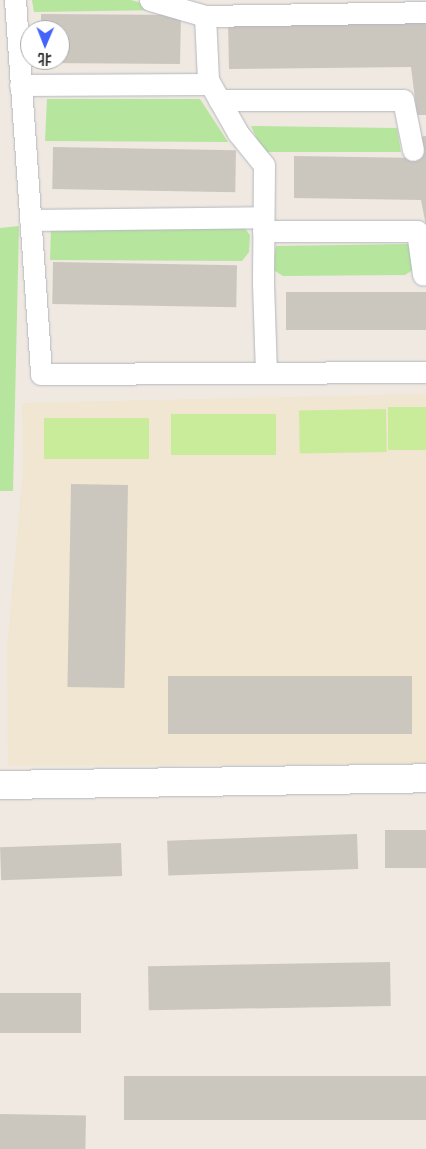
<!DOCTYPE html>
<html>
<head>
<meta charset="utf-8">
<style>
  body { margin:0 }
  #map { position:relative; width:426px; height:1149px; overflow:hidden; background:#efe9e1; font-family:Arial,"Noto Sans SC",sans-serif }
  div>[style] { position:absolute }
  .education>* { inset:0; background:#f0e6d1 }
  .green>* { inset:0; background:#b6e59e }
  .pitch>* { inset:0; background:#c9ec9a; transform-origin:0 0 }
  .building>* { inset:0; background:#cbc7bf; transform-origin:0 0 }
  .roads { filter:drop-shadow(0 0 1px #b4b7c1) drop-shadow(0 0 1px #b4b7c1) }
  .street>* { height:21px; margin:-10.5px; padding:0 10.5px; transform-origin:10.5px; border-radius:10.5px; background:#fff }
  .secondary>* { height:28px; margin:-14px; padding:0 14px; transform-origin:14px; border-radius:14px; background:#fff }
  span { translate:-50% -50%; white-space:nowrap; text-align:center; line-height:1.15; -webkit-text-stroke:5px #fff; paint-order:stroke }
  .north { position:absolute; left:20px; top:20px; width:50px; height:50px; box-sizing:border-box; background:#fff; border:1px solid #ababab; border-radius:50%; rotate:181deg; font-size:14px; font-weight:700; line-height:20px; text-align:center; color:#2e2e2e }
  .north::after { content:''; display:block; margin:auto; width:18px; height:22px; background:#4264fb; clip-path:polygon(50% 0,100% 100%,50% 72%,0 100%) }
</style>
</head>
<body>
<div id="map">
  <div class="education">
    <i style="clip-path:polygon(426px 394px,426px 764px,8px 766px,7px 648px,23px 470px,22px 403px)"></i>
  </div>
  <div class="green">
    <i style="clip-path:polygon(32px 0,131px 0,167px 10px,34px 12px)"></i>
    <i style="clip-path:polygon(47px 99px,200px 99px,228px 142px,45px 141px)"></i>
    <i style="clip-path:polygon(251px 126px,397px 128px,401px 152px,263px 152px)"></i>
    <i style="clip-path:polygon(19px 226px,13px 491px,0 491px,0 228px)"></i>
    <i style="clip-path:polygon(244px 227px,250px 235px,249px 252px,242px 261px,50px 260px,51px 228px)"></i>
    <i style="clip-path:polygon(408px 244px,416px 268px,405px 275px,283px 276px,272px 269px,276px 246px)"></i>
  </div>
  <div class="pitch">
    <i style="left:426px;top:407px;width:43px;height:38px;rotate:90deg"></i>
    <i style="left:386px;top:409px;width:43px;height:87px;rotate:89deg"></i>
    <i style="left:276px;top:414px;width:41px;height:105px;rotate:90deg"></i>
    <i style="left:149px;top:418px;width:41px;height:105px;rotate:90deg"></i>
  </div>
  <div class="building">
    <i style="clip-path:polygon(41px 14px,181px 15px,180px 64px,41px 63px,41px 60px,60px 60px,60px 30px,41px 30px)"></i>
    <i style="clip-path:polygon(426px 19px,426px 115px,417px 115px,411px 67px,229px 69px,228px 21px)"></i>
    <i style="clip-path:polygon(426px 136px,426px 226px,421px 200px,294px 198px,294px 156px,420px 158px,419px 137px)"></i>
    <i style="left:53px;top:147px;width:183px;height:42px;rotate:1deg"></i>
    <i style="left:53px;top:262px;width:184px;height:42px;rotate:1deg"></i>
    <i style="left:286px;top:292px;width:140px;height:38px"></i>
    <i style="left:71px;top:484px;width:57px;height:203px;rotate:1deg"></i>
    <i style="left:168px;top:676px;width:244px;height:58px"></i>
    <i style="left:385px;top:830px;width:41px;height:38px"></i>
    <i style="left:357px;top:834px;width:35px;height:190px;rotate:88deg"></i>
    <i style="left:121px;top:843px;width:33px;height:121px;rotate:88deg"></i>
    <i style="left:390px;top:962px;width:44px;height:242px;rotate:89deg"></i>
    <i style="left:0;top:993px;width:81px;height:40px"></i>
    <i style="left:426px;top:1076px;width:44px;height:302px;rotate:90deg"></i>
    <i style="left:0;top:1114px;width:86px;height:35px;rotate:1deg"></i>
  </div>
  <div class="roads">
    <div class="street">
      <i style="left:15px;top:0;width:375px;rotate:86deg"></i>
      <i style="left:41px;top:374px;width:385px;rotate:-0.3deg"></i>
      <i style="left:150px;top:0;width:57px;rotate:16.2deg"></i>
      <i style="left:205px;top:16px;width:64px;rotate:87.3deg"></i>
      <i style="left:208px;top:80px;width:61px;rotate:60.5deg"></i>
      <i style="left:238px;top:133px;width:41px;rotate:50.9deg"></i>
      <i style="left:264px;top:165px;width:118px;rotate:90.5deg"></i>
      <i style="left:263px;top:283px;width:90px;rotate:88.1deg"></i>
      <i style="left:205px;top:16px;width:221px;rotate:-1deg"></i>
      <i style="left:20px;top:85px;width:190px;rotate:-0.3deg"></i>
      <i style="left:219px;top:100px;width:184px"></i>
      <i style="left:403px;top:100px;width:51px;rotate:78.7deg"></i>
      <i style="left:30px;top:220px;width:233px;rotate:-0.7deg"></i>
      <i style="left:263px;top:231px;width:154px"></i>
      <i style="left:417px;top:231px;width:44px;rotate:82.2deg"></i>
    </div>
    <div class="secondary">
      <i style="left:0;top:785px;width:426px;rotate:-0.9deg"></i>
    </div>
  </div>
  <div class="north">北</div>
</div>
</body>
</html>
